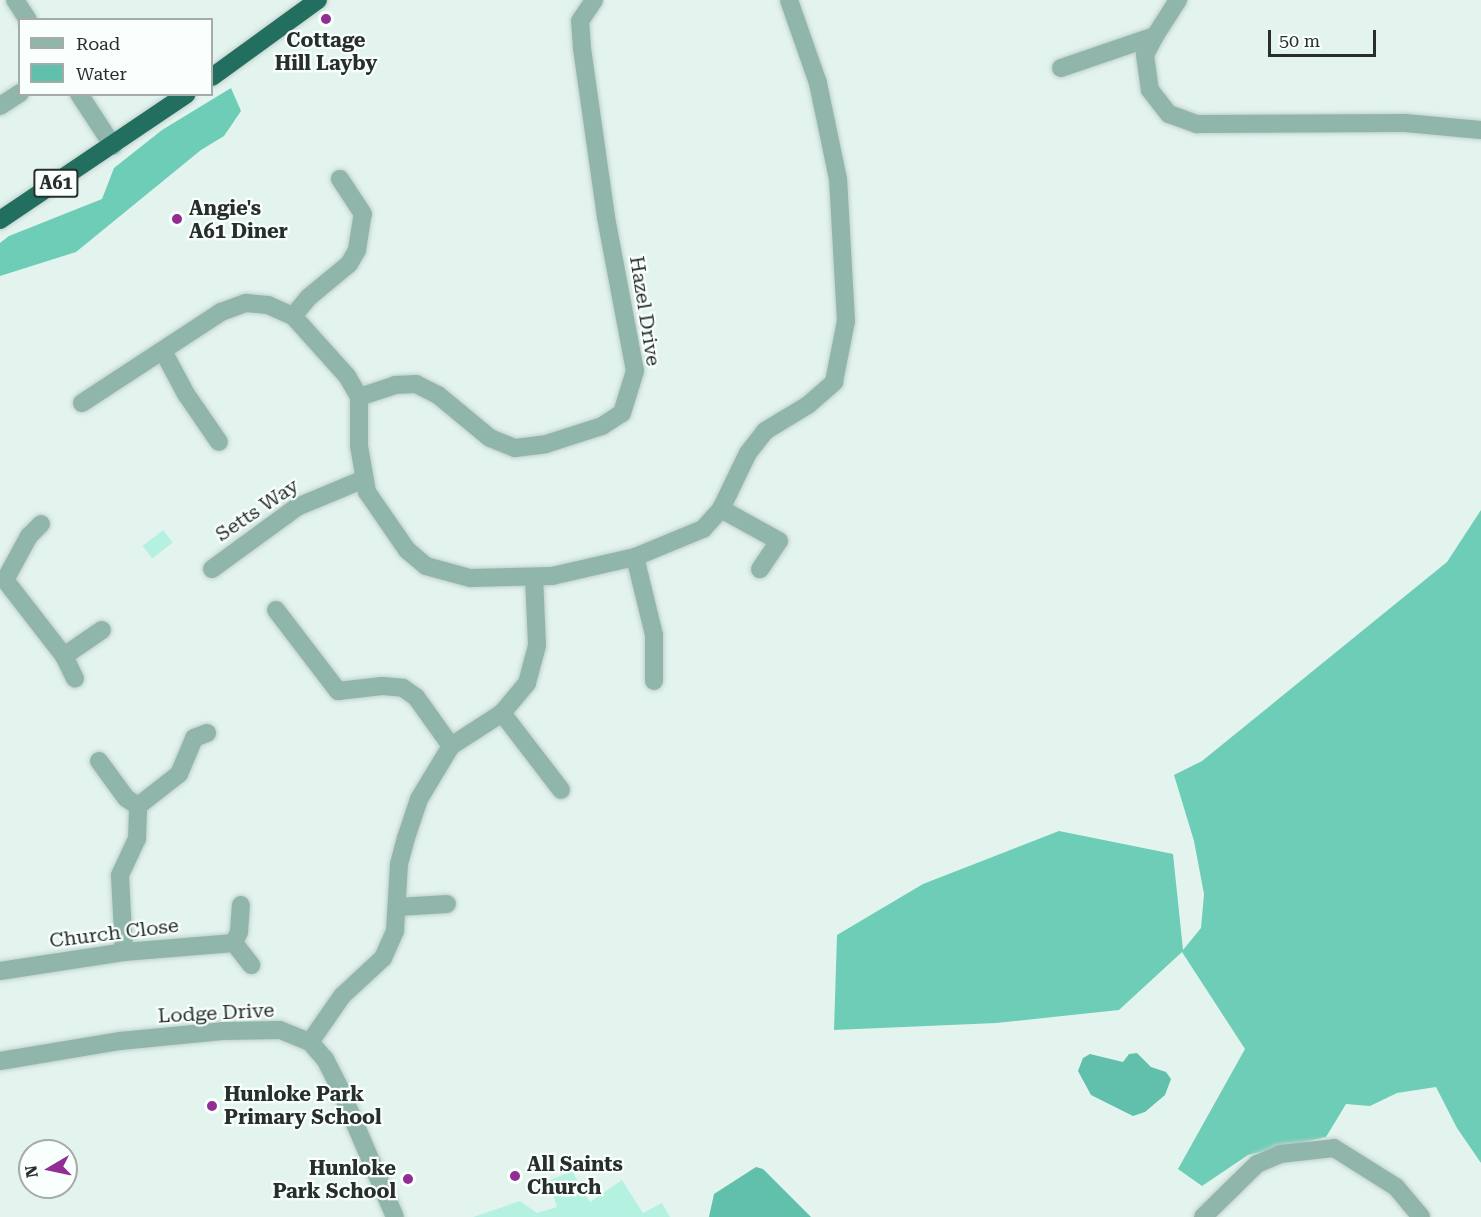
<!DOCTYPE html>
<html>
<head>
<meta charset="utf-8">
<style>
  body { margin:0 }
  #map { position:relative; width:1481px; height:1217px; overflow:hidden; background:#e3f4ef; font-family:"Roboto Serif",serif }
  div>[style] { position:absolute }
  .green>* { inset:0; background:#b5f1e1; transform-origin:0 0 }
  .forest>* { inset:0; background:#6dcdb7 }
  .water>* { inset:0; background:#61c0ab }
  .roads { filter:drop-shadow(0 0 2px #c1d0cc) drop-shadow(0 0 2px #c1d0cc) }
  .minor>* { height:18px; margin:-9px; padding:0 9px; transform-origin:9px; border-radius:9px; background:#90b6ab }
  .highway>* { height:18px; margin:-9px; padding:0 9px; transform-origin:9px; border-radius:9px; background:#226e5f }
  .dots>* { width:16px; height:16px; translate:-50% -50%; box-sizing:border-box; border:3px solid #f8fffd; border-radius:50% }
  span { translate:-50% -50%; white-space:nowrap; text-align:center; line-height:1.15; -webkit-text-stroke:4.5px #f8fffd; paint-order:stroke }
  .shield-label span { padding:2px 4px; background:#f8fffd; border:2px solid; border-radius:4px; -webkit-text-stroke-width:0 }
  .shield-label { font-size:18px; color:#272e2c; font-weight:700 }
  .poi-label { font-size:20px; color:#272e2c; font-weight:700 }
  .left { translate:0 -50%; text-align:left }
  .right { translate:-100% -50%; text-align:right }
  .street-label { font-size:20px; color:#272e2c }
  .legend { position:absolute; left:18px; top:18px; width:195px; height:78px; box-sizing:border-box; background:#f8fffd; border:2px solid #a4aba9; margin:0; padding:8px 10px; list-style:none; font-size:18px; color:#272e2c }
  .legend li { display:flex; align-items:center; gap:12px; height:30px }
  .legend b { width:30px; border:2px solid #a4aba9 }
  .north { position:absolute; left:18px; top:1139px; width:60px; height:60px; box-sizing:border-box; background:#f8fffd; border:2px solid #a4aba9; border-radius:50%; rotate:261deg; font-size:16px; font-weight:700; line-height:24px; text-align:center; color:#272e2c }
  .north::after { content:''; display:block; margin:auto; width:21px; height:27px; background:#912d94; clip-path:polygon(50% 0,100% 100%,50% 72%,0 100%) }
  .scale { position:absolute; left:1268px; top:30px; width:108px; height:27px; box-sizing:border-box; border:3px solid #272e2c; border-top:0; padding-left:8px; font-size:18px; line-height:21px; white-space:nowrap; color:#272e2c; -webkit-text-stroke:4px #f8fffd; paint-order:stroke }
</style>
</head>
<body>
<div id="map">
  <div class="green">
    <i style="left:163px;top:530px;width:16px;height:26px;rotate:52deg"></i>
    <i style="clip-path:polygon(572px 1171px,590px 1202px,622px 1180px,643px 1213px,662px 1203px,670px 1217px,473px 1217px,520px 1201px,537px 1213px,557px 1207px,548px 1181px)"></i>
  </div>
  <div class="forest">
    <i style="clip-path:polygon(231px 88px,241px 111px,224px 136px,201px 150px,76px 252px,0 276px,0 243px,9px 236px,102px 199px,114px 168px,162px 130px)"></i>
    <i style="clip-path:polygon(1481px 510px,1481px 1163px,1457px 1128px,1436px 1087px,1397px 1093px,1370px 1106px,1346px 1104px,1326px 1137px,1248px 1155px,1202px 1186px,1178px 1169px,1245px 1049px,1182px 952px,1119px 1010px,996px 1023px,834px 1030px,837px 935px,923px 884px,1059px 831px,1173px 854px,1183px 950px,1201px 928px,1204px 894px,1194px 841px,1174px 775px,1202px 761px,1447px 562px)"></i>
  </div>
  <div class="water">
    <i style="clip-path:polygon(1137px 1053px,1151px 1067px,1166px 1072px,1171px 1079px,1165px 1095px,1145px 1112px,1133px 1116px,1091px 1095px,1078px 1071px,1083px 1058px,1090px 1054px,1123px 1062px,1129px 1054px)"></i>
    <i style="clip-path:polygon(756px 1167px,763px 1169px,811px 1217px,709px 1217px,714px 1194px)"></i>
  </div>
  <div class="roads">
    <div class="minor">
      <i style="left:15px;top:0;width:24px;rotate:57deg"></i>
      <i style="left:1155px;top:36px;width:21px;rotate:118deg"></i>
      <i style="left:1145px;top:55px;width:35px;rotate:82deg"></i>
      <i style="left:1150px;top:90px;width:31px;rotate:52deg"></i>
      <i style="left:1169px;top:114px;width:30px;rotate:20deg"></i>
      <i style="left:1197px;top:124px;width:208px;rotate:-0.3deg"></i>
      <i style="left:1405px;top:123px;width:76px;rotate:5.3deg"></i>
      <i style="left:1061px;top:68px;width:99px;rotate:-18.8deg"></i>
      <i style="left:1155px;top:36px;width:43px;rotate:-57.4deg"></i>
      <i style="left:79px;top:94px;width:62px;rotate:56.8deg"></i>
      <i style="left:0;top:106px;width:24px;rotate:-33deg"></i>
      <i style="left:293px;top:316px;width:25px;rotate:-50deg"></i>
      <i style="left:309px;top:297px;width:52px;rotate:-39.5deg"></i>
      <i style="left:349px;top:264px;width:16px;rotate:-60deg"></i>
      <i style="left:357px;top:250px;width:36px;rotate:-81deg"></i>
      <i style="left:363px;top:214px;width:42px;rotate:-123.3deg"></i>
      <i style="left:163px;top:351px;width:49px;rotate:61.9deg"></i>
      <i style="left:186px;top:394px;width:58px;rotate:55.5deg"></i>
      <i style="left:359px;top:397px;width:38px;rotate:-18deg"></i>
      <i style="left:395px;top:385px;width:21px;rotate:-3deg"></i>
      <i style="left:416px;top:384px;width:25px;rotate:27deg"></i>
      <i style="left:438px;top:395px;width:67px;rotate:39.6deg"></i>
      <i style="left:490px;top:438px;width:27px;rotate:22deg"></i>
      <i style="left:515px;top:448px;width:31px;rotate:-7deg"></i>
      <i style="left:546px;top:444px;width:59px;rotate:-17.8deg"></i>
      <i style="left:602px;top:426px;width:24px;rotate:-33deg"></i>
      <i style="left:622px;top:413px;width:44px;rotate:-72.8deg"></i>
      <i style="left:635px;top:371px;width:157px;rotate:-100.7deg"></i>
      <i style="left:606px;top:217px;width:171px;rotate:-98.1deg"></i>
      <i style="left:582px;top:48px;width:27px;rotate:-94deg"></i>
      <i style="left:580px;top:21px;width:25px;rotate:-56deg"></i>
      <i style="left:82px;top:403px;width:166px;rotate:-33.2deg"></i>
      <i style="left:221px;top:312px;width:27px;rotate:-20deg"></i>
      <i style="left:246px;top:303px;width:22px;rotate:5deg"></i>
      <i style="left:268px;top:305px;width:27px;rotate:24deg"></i>
      <i style="left:293px;top:316px;width:81px;rotate:48deg"></i>
      <i style="left:347px;top:376px;width:24px;rotate:60deg"></i>
      <i style="left:359px;top:397px;width:49px;rotate:90deg"></i>
      <i style="left:359px;top:446px;width:47px;rotate:80.1deg"></i>
      <i style="left:367px;top:492px;width:70px;rotate:55.4deg"></i>
      <i style="left:407px;top:550px;width:25px;rotate:40deg"></i>
      <i style="left:426px;top:566px;width:46px;rotate:15.3deg"></i>
      <i style="left:470px;top:578px;width:82px;rotate:-1.4deg"></i>
      <i style="left:552px;top:576px;width:85px;rotate:-12.9deg"></i>
      <i style="left:635px;top:557px;width:74px;rotate:-22.4deg"></i>
      <i style="left:703px;top:529px;width:27px;rotate:-48deg"></i>
      <i style="left:721px;top:509px;width:62px;rotate:-64.3deg"></i>
      <i style="left:748px;top:453px;width:28px;rotate:-52deg"></i>
      <i style="left:765px;top:431px;width:50px;rotate:-31.2deg"></i>
      <i style="left:808px;top:405px;width:35px;rotate:-41deg"></i>
      <i style="left:834px;top:382px;width:62px;rotate:-78.9deg"></i>
      <i style="left:846px;top:321px;width:142px;rotate:-93.2deg"></i>
      <i style="left:838px;top:179px;width:98px;rotate:-101.8deg"></i>
      <i style="left:818px;top:83px;width:88px;rotate:-109.3deg"></i>
      <i style="left:721px;top:509px;width:66px;rotate:28.9deg"></i>
      <i style="left:779px;top:541px;width:34px;rotate:124deg"></i>
      <i style="left:41px;top:524px;width:17px;rotate:135deg"></i>
      <i style="left:29px;top:536px;width:50px;rotate:118.6deg"></i>
      <i style="left:5px;top:580px;width:96px;rotate:52.2deg"></i>
      <i style="left:64px;top:656px;width:46px;rotate:-34.4deg"></i>
      <i style="left:635px;top:557px;width:80px;rotate:76.3deg"></i>
      <i style="left:654px;top:635px;width:46px;rotate:90deg"></i>
      <i style="left:212px;top:569px;width:105px;rotate:-36.1deg"></i>
      <i style="left:297px;top:507px;width:70px;rotate:-22.6deg"></i>
      <i style="left:276px;top:610px;width:102px;rotate:52.6deg"></i>
      <i style="left:338px;top:691px;width:44px;rotate:-6.5deg"></i>
      <i style="left:382px;top:686px;width:21px;rotate:5deg"></i>
      <i style="left:403px;top:688px;width:16px;rotate:35deg"></i>
      <i style="left:416px;top:697px;width:60px;rotate:54.5deg"></i>
      <i style="left:64px;top:656px;width:25px;rotate:64deg"></i>
      <i style="left:502px;top:713px;width:97px;rotate:52.5deg"></i>
      <i style="left:99px;top:761px;width:46px;rotate:53.9deg"></i>
      <i style="left:126px;top:798px;width:14px;rotate:34deg"></i>
      <i style="left:399px;top:907px;width:48px;rotate:-3.6deg"></i>
      <i style="left:234px;top:943px;width:28px;rotate:52deg"></i>
      <i style="left:124px;top:952px;width:77px;rotate:-93deg"></i>
      <i style="left:120px;top:875px;width:40px;rotate:-65deg"></i>
      <i style="left:137px;top:839px;width:33px;rotate:-88deg"></i>
      <i style="left:138px;top:806px;width:52px;rotate:-38deg"></i>
      <i style="left:179px;top:774px;width:39px;rotate:-67deg"></i>
      <i style="left:194px;top:738px;width:14px;rotate:-21deg"></i>
      <i style="left:0;top:971px;width:125px;rotate:-8.7deg"></i>
      <i style="left:124px;top:952px;width:110px;rotate:-4.7deg"></i>
      <i style="left:234px;top:943px;width:12px;rotate:-66deg"></i>
      <i style="left:239px;top:932px;width:27px;rotate:-86deg"></i>
      <i style="left:310px;top:1042px;width:56px;rotate:-55.2deg"></i>
      <i style="left:342px;top:996px;width:56px;rotate:-42.8deg"></i>
      <i style="left:383px;top:958px;width:30px;rotate:-66deg"></i>
      <i style="left:395px;top:931px;width:67px;rotate:-86.6deg"></i>
      <i style="left:399px;top:864px;width:27px;rotate:-75deg"></i>
      <i style="left:406px;top:838px;width:41px;rotate:-71.6deg"></i>
      <i style="left:419px;top:799px;width:62px;rotate:-58.9deg"></i>
      <i style="left:451px;top:746px;width:61px;rotate:-32.9deg"></i>
      <i style="left:502px;top:713px;width:39px;rotate:-50deg"></i>
      <i style="left:527px;top:683px;width:39px;rotate:-75deg"></i>
      <i style="left:537px;top:645px;width:68px;rotate:-92.5deg"></i>
      <i style="left:0;top:1061px;width:122px;rotate:-9.5deg"></i>
      <i style="left:120px;top:1041px;width:103px;rotate:-5.5deg"></i>
      <i style="left:223px;top:1031px;width:57px;rotate:-1deg"></i>
      <i style="left:280px;top:1030px;width:32px;rotate:22deg"></i>
      <i style="left:310px;top:1042px;width:23px;rotate:49deg"></i>
      <i style="left:325px;top:1059px;width:36px;rotate:63deg"></i>
      <i style="left:341px;top:1091px;width:137px;rotate:66.8deg"></i>
      <i style="left:1203px;top:1217px;width:76px;rotate:-44.5deg"></i>
      <i style="left:1257px;top:1164px;width:25px;rotate:-23deg"></i>
      <i style="left:1280px;top:1154px;width:54px;rotate:-6.3deg"></i>
      <i style="left:1334px;top:1148px;width:73px;rotate:32.2deg"></i>
      <i style="left:1396px;top:1187px;width:39px;rotate:50deg"></i>
    </div>
    <div class="highway">
      <i style="left:212px;top:77px;width:131px;rotate:-36deg"></i>
      <i style="left:0;top:220px;width:225px;rotate:-34deg"></i>
    </div>
  </div>
  <div class="dots">
    <i style="left:326px;top:19px;background:#912d94"></i>
    <i style="left:177px;top:219px;background:#912d94"></i>
    <i style="left:212px;top:1106px;background:#912d94"></i>
    <i style="left:515px;top:1176px;background:#912d94"></i>
    <i style="left:408px;top:1179px;background:#912d94"></i>
  </div>
  <div class="shield-label">
    <span style="left:56px;top:183px">A61</span>
  </div>
  <div class="poi-label">
    <span style="left:326px;top:52px">Cottage<br>Hill Layby</span>
    <span class="left" style="left:189px;top:220px">Angie's<br>A61 Diner</span>
    <span class="left" style="left:224px;top:1106px">Hunloke Park<br>Primary School</span>
    <span class="left" style="left:527px;top:1176px">All Saints<br>Church</span>
    <span class="right" style="left:396px;top:1180px">Hunloke<br>Park School</span>
  </div>
  <div class="street-label">
    <span style="left:645px;top:311px;rotate:81deg">Hazel Drive</span>
    <span style="left:257px;top:510px;rotate:-34deg">Setts Way</span>
    <span style="left:114px;top:933px;rotate:-7deg">Church Close</span>
    <span style="left:216px;top:1013px;rotate:-3deg">Lodge Drive</span>
  </div>
  <ul class="legend">
  <li><b style="height:8px;background:#90b6ab"></b>Road</li>
  <li><b style="height:16px;background:#61c0ab"></b>Water</li>
  </ul>
  <div class="north">N</div>
  <div class="scale">50 m</div>
</div>
</body>
</html>
